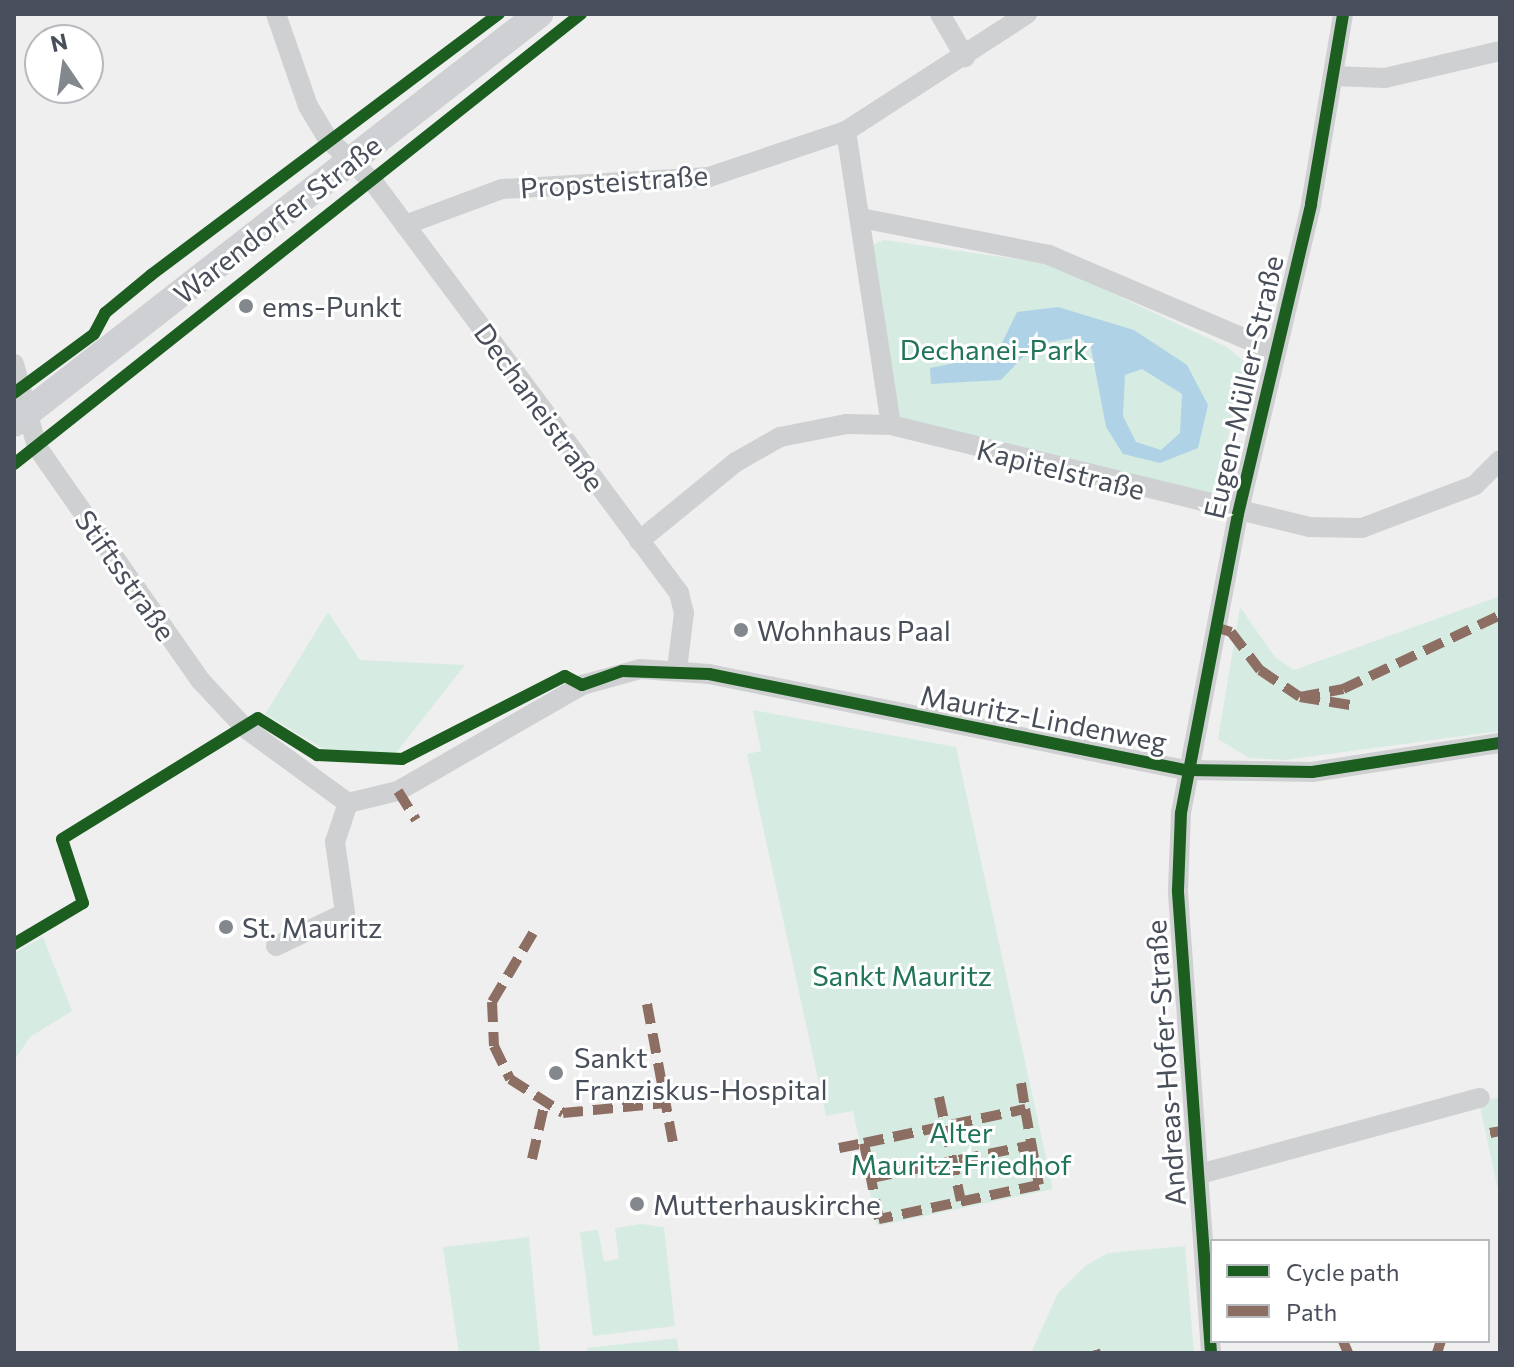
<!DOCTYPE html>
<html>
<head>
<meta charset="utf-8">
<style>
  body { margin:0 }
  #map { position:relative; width:1514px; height:1367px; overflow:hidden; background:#f0efef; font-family:Commissioner,sans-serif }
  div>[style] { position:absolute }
  .green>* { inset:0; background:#d6ece2 }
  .water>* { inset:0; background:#afd2e6 }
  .minor>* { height:20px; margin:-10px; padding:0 10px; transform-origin:10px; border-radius:10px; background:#ced0d2 }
  .secondary>* { height:28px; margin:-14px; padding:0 14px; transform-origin:14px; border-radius:14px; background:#ced0d3 }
  .quiet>* { height:10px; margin-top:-5px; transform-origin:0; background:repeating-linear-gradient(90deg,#8d6e63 0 20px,transparent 0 30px) }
  .cycleway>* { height:12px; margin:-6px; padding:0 6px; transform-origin:6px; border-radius:6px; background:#1b5e20 }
  .dots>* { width:22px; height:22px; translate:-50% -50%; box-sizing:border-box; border:4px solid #fff; border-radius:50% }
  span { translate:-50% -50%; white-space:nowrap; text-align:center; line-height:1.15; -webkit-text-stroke:6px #fff; paint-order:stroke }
  .street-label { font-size:28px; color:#484f5a }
  .poi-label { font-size:28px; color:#484f5a }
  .left { translate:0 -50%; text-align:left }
  .park-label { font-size:28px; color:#217458 }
  .frame { position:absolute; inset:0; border:16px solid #484f5a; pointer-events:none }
  .legend { position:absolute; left:1210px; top:1239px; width:280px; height:104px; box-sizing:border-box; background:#fff; border:2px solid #b6b9bd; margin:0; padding:10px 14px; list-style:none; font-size:24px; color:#484f5a }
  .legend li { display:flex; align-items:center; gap:16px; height:40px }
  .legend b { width:40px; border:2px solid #b6b9bd }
  .north { position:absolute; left:24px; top:24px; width:80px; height:80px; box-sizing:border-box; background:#fff; border:2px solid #b6b9bd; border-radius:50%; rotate:347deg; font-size:22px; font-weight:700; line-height:32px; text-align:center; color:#484f5a }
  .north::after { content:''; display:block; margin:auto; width:28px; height:36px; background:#83878e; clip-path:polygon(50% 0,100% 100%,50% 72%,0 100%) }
</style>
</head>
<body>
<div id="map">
  <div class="green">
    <i style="clip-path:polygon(884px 240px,1050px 264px,1227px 347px,1246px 363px,1212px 503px,896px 421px,870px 246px)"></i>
    <i style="clip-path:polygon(1500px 596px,1500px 731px,1285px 760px,1249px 758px,1218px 739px,1240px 607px,1275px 657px,1294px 670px)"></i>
    <i style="clip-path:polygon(328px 612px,360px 660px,465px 665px,396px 753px,329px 752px,265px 714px)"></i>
    <i style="clip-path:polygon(753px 710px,956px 747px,1053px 1189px,877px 1226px,853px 1111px,826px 1116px,747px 754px,761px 751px)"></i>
    <i style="clip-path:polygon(43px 937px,72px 1011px,30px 1037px,14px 1061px,14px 953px)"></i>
    <i style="clip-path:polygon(1500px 1097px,1500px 1199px,1479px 1102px)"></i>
    <i style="clip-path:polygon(641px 1224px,664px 1227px,675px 1326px,593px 1336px,580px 1232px,598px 1230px,604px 1261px,619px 1259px,615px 1228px)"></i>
    <i style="clip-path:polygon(529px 1237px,540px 1353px,459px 1353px,443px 1247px)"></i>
    <i style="clip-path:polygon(1185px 1246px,1194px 1353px,1031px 1353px,1058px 1293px,1085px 1266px,1108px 1253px)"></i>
    <i style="clip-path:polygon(677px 1338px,679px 1353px,588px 1353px,587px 1348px)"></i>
  </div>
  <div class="water">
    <i style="clip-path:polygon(evenodd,1058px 307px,1134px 330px,1187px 365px,1208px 405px,1198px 448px,1160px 463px,1123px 454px,1106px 427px,1091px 348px,1079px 337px,1034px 345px,1001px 380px,931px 384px,930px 368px,996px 355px,1017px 312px,1058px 307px,1142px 369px,1182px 394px,1180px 433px,1161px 450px,1136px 442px,1123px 416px,1125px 375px,1142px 369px)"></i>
  </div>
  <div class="minor">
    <i style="left:276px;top:14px;width:97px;rotate:70.8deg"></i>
    <i style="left:308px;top:106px;width:39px;rotate:59deg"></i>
    <i style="left:328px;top:139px;width:64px;rotate:43.7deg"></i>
    <i style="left:374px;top:183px;width:511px;rotate:53.35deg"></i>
    <i style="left:679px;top:593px;width:21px;rotate:76deg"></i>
    <i style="left:684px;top:613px;width:56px;rotate:97.1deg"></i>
    <i style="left:940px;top:14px;width:50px;rotate:59.8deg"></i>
    <i style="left:1334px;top:76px;width:51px;rotate:2.2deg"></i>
    <i style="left:1385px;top:78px;width:118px;rotate:-13.2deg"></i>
    <i style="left:846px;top:131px;width:297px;rotate:81.3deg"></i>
    <i style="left:861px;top:218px;width:192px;rotate:11.1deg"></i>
    <i style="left:1049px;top:255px;width:245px;rotate:23.1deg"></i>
    <i style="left:405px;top:225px;width:103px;rotate:-20.4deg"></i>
    <i style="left:502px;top:189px;width:207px;rotate:-3.3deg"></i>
    <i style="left:709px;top:177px;width:145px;rotate:-18.6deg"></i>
    <i style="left:846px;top:131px;width:216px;rotate:-32.9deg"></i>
    <i style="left:14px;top:364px;width:86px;rotate:74.5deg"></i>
    <i style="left:37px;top:447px;width:286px;rotate:55deg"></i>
    <i style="left:201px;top:681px;width:64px;rotate:46.9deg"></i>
    <i style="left:245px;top:728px;width:127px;rotate:36.1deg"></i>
    <i style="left:348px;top:803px;width:51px;rotate:-13.5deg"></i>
    <i style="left:398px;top:791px;width:212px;rotate:-29.9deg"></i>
    <i style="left:582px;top:685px;width:60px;rotate:-15.4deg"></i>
    <i style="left:640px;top:669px;width:69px;rotate:4.1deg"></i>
    <i style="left:709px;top:674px;width:487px;rotate:11.4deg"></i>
    <i style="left:1186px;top:770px;width:126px;rotate:0.9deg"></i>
    <i style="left:1312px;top:772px;width:190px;rotate:-8.8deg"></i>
    <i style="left:639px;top:541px;width:125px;rotate:-39.2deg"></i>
    <i style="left:736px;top:462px;width:51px;rotate:-29.6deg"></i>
    <i style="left:780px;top:437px;width:67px;rotate:-11.1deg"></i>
    <i style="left:846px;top:424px;width:45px;rotate:1.3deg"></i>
    <i style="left:891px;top:425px;width:430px;rotate:13.7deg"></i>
    <i style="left:1309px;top:527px;width:53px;rotate:1.1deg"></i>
    <i style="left:1362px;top:528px;width:121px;rotate:-20.8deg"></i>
    <i style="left:1475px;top:485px;width:35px;rotate:-45deg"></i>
    <i style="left:276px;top:946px;width:76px;rotate:-25.6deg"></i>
    <i style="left:345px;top:913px;width:72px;rotate:-98deg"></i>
    <i style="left:335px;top:842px;width:41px;rotate:-71.6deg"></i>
    <i style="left:1196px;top:1175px;width:294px;rotate:-15.2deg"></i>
    <i style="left:1211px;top:1353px;width:464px;rotate:-94.1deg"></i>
    <i style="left:1178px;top:890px;width:77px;rotate:-87.8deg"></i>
    <i style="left:1181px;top:813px;width:304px;rotate:-79.2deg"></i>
    <i style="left:1238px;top:514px;width:318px;rotate:-76.7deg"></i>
    <i style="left:1311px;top:204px;width:193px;rotate:-80.4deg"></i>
  </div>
  <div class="secondary">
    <i style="left:14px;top:423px;width:666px;rotate:-37.92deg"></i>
  </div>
  <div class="quiet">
    <i style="left:1215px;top:627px;width:17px;rotate:17deg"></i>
    <i style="left:1231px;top:632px;width:48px;rotate:52.7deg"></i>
    <i style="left:1260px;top:670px;width:48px;rotate:34deg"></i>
    <i style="left:1300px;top:697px;width:44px;rotate:-10.5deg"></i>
    <i style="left:1343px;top:689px;width:174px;rotate:-25.2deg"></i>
    <i style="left:1300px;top:697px;width:57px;rotate:9.1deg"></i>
    <i style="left:398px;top:791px;width:34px;rotate:58deg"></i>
    <i style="left:533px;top:933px;width:80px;rotate:120.7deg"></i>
    <i style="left:492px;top:1002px;width:44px;rotate:87.4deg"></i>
    <i style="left:494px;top:1046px;width:37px;rotate:64deg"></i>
    <i style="left:510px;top:1079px;width:63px;rotate:32.7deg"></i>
    <i style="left:563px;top:1113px;width:103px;rotate:-5.5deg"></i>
    <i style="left:647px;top:1004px;width:141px;rotate:79.4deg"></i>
    <i style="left:1021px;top:1083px;width:26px;rotate:81deg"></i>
    <i style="left:939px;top:1097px;width:106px;rotate:78.1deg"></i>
    <i style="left:1490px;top:1133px;width:10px;rotate:-11deg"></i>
    <i style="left:839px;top:1148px;width:25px;rotate:-11deg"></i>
    <i style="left:864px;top:1143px;width:165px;rotate:-11.9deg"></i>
    <i style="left:1025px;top:1109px;width:77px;rotate:79.6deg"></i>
    <i style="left:1039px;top:1185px;width:164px;rotate:168deg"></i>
    <i style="left:879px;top:1219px;width:77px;rotate:-101.2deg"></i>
    <i style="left:532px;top:1159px;width:54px;rotate:-77.2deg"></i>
    <i style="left:871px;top:1178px;width:164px;rotate:-11.6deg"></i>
    <i style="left:1343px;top:1341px;width:13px;rotate:67deg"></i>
    <i style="left:1095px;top:1350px;width:3px;rotate:72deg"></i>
    <i style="left:1437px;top:1353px;width:13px;rotate:-72deg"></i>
  </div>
  <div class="cycleway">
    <i style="left:14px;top:393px;width:99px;rotate:-36.4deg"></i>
    <i style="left:94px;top:334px;width:24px;rotate:-62deg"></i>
    <i style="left:105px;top:313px;width:60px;rotate:-39.6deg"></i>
    <i style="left:151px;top:275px;width:435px;rotate:-36.9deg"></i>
    <i style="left:14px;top:464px;width:724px;rotate:-38.44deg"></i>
    <i style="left:14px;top:944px;width:80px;rotate:-30.7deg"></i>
    <i style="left:83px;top:903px;width:67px;rotate:-108.2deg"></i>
    <i style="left:62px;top:839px;width:230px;rotate:-31.7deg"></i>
    <i style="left:258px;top:718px;width:70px;rotate:32.1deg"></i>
    <i style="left:317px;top:755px;width:85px;rotate:2.7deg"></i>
    <i style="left:402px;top:759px;width:183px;rotate:-27deg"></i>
    <i style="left:565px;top:676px;width:19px;rotate:28deg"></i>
    <i style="left:582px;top:685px;width:42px;rotate:-19.3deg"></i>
    <i style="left:622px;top:671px;width:87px;rotate:2deg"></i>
    <i style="left:709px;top:674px;width:487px;rotate:11.4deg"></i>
    <i style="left:1186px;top:770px;width:126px;rotate:0.9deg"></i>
    <i style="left:1312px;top:772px;width:190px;rotate:-8.8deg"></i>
    <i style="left:1211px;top:1353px;width:464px;rotate:-94.1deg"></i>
    <i style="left:1178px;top:890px;width:77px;rotate:-87.8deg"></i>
    <i style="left:1181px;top:813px;width:304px;rotate:-79.2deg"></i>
    <i style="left:1238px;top:514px;width:318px;rotate:-76.7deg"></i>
    <i style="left:1311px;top:204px;width:193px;rotate:-80.4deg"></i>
  </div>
  <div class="dots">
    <i style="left:246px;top:306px;background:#83878e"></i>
    <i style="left:741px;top:630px;background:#83878e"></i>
    <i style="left:226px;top:927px;background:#83878e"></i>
    <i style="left:556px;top:1073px;background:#83878e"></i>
    <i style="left:637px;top:1204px;background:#83878e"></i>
  </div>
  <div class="street-label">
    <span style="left:614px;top:181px;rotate:-4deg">Propsteistraße</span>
    <span style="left:277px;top:219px;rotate:-38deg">Warendorfer Straße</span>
    <span style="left:1243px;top:387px;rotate:-77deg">Eugen-Müller-Straße</span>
    <span style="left:540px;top:407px;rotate:54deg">Dechaneistraße</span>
    <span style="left:1061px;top:469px;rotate:14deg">Kapitelstraße</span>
    <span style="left:126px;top:575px;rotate:55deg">Stiftsstraße</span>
    <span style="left:1044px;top:718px;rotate:11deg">Mauritz-Lindenweg</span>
    <span style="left:1165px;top:1063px;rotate:-94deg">Andreas-Hofer-Straße</span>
  </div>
  <div class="poi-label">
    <span class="left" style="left:262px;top:306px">ems-Punkt</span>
    <span class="left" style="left:757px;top:630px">Wohnhaus Paal</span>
    <span class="left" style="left:242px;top:927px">St. Mauritz</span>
    <span class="left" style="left:574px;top:1073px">Sankt<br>Franziskus-Hospital</span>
    <span class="left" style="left:653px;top:1204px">Mutterhauskirche</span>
  </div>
  <div class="park-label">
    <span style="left:994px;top:349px">Dechanei-Park</span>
    <span style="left:902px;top:975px">Sankt Mauritz</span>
    <span style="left:961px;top:1148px">Alter<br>Mauritz-Friedhof</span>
  </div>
  <div class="frame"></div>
  <ul class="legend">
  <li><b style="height:10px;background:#1b5e20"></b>Cycle path</li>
  <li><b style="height:10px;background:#8d6e63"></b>Path</li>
  </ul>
  <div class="north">N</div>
</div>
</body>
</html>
